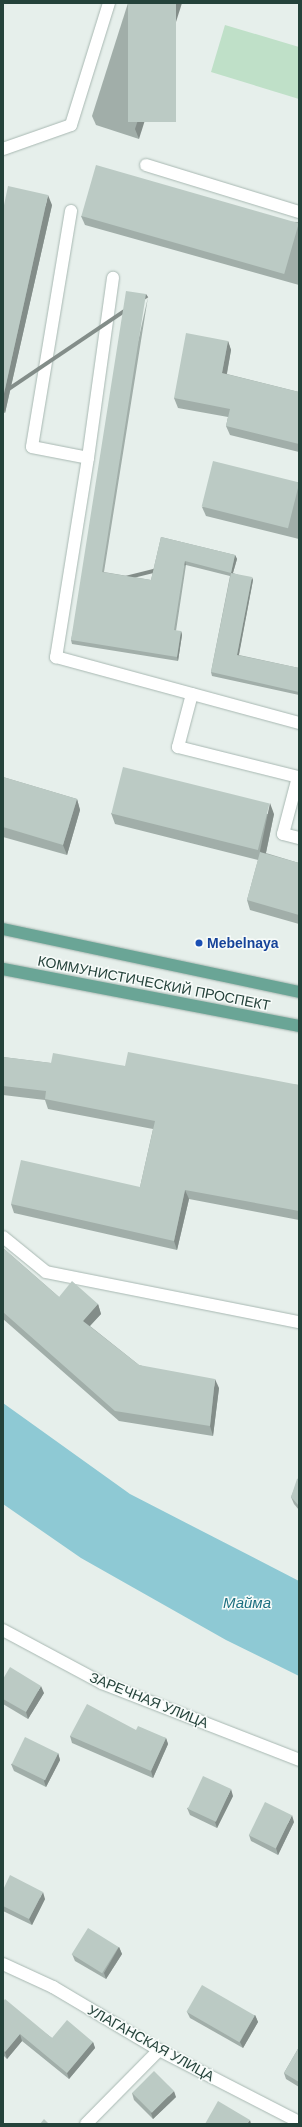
<!DOCTYPE html>
<html>
<head>
<meta charset="utf-8">
<style>
  body { margin:0 }
  #map { position:relative; width:302px; height:2127px; overflow:hidden; background:#e6efeb; font-family:Arial,sans-serif }
  div>[style] { position:absolute }
  .green>* { inset:0; background:#bfe0c8 }
  .water>* { inset:0; background:#8ec9d4 }
  .roads { filter:drop-shadow(0 0 1px #a8b8b2) drop-shadow(0 0 1px #a8b8b2) }
  .service>* { height:12px; margin:-6px; padding:0 6px; transform-origin:6px; border-radius:6px; background:#fff }
  .minor>* { height:12px; margin:-6px; padding:0 6px; transform-origin:6px; border-radius:6px; background:#fff }
  .primary>* { height:12px; margin:-6px; padding:0 6px; transform-origin:6px; border-radius:6px; background:#6aa596 }
  .wall>* { inset:0; background:#a1aea9 }
  .shaded-wall>* { inset:0; background:#838d89; transform-origin:0 0 }
  .building>* { inset:0; background:#bbcac4; transform-origin:0 0 }
  .dots>* { width:11px; height:11px; translate:-50% -50%; box-sizing:border-box; border:2px solid #f7fbf9; border-radius:50% }
  span { translate:-50% -50%; white-space:nowrap; text-align:center; line-height:1.15; -webkit-text-stroke:3px #f7fbf9; paint-order:stroke }
  .transit-label { font-size:14px; color:#164399; font-weight:700 }
  .left { translate:0 -50%; text-align:left }
  .street-label { font-size:14px; color:#24423a }
  .water-label { font-size:15px; color:#1c6f80; font-style:italic }
  .frame { position:absolute; inset:0; border:4px solid #24423a; pointer-events:none }
</style>
</head>
<body>
<div id="map">
  <div class="green">
    <i style="clip-path:polygon(225px 25px,299px 47px,299px 99px,211px 72px)"></i>
  </div>
  <div class="water">
    <i style="clip-path:polygon(3px 1403px,130px 1494px,299px 1581px,299px 1676px,226px 1640px,81px 1558px,3px 1504px)"></i>
  </div>
  <div class="roads">
    <div class="service">
      <i style="left:71px;top:211px;width:239px;rotate:99.4deg"></i>
      <i style="left:32px;top:447px;width:57px;rotate:11.1deg"></i>
      <i style="left:88px;top:458px;width:202px;rotate:99.1deg"></i>
      <i style="left:56px;top:657px;width:252px;rotate:15.2deg"></i>
      <i style="left:88px;top:458px;width:182px;rotate:-82.1deg"></i>
      <i style="left:192px;top:694px;width:55px;rotate:104.8deg"></i>
      <i style="left:178px;top:747px;width:124px;rotate:14deg"></i>
      <i style="left:298px;top:777px;width:59px;rotate:104.7deg"></i>
      <i style="left:283px;top:834px;width:16px;rotate:14deg"></i>
      <i style="left:3px;top:1237px;width:55px;rotate:39.1deg"></i>
      <i style="left:46px;top:1272px;width:258px;rotate:11.2deg"></i>
      <i style="left:86px;top:2124px;width:104px;rotate:-45.4deg"></i>
    </div>
    <div class="minor">
      <i style="left:3px;top:149px;width:72px;rotate:-19.4deg"></i>
      <i style="left:71px;top:125px;width:128px;rotate:-72.7deg"></i>
      <i style="left:146px;top:165px;width:160px;rotate:17.1deg"></i>
      <i style="left:3px;top:1630px;width:112px;rotate:28.2deg"></i>
      <i style="left:102px;top:1683px;width:212px;rotate:21.3deg"></i>
      <i style="left:3px;top:1964px;width:55px;rotate:24.7deg"></i>
      <i style="left:53px;top:1987px;width:123px;rotate:30.7deg"></i>
      <i style="left:159px;top:2050px;width:157px;rotate:27.2deg"></i>
    </div>
    <div class="primary">
      <i style="left:3px;top:929px;width:303px;rotate:12deg"></i>
      <i style="left:3px;top:969px;width:301px;rotate:10.9deg"></i>
    </div>
  </div>
  <div class="wall">
    <i style="clip-path:polygon(128px 3px,139px 139px,96px 125px,92px 116px)"></i>
    <i style="clip-path:polygon(52px 205px,5px 413px,3px 412px,3px 210px)"></i>
    <i style="clip-path:polygon(81px 216px,299px 222px,299px 285px,85px 225px)"></i>
    <i style="clip-path:polygon(148px 297px,104px 572px,151px 580px,161px 537px,235px 555px,237px 559px,233px 573px,253px 580px,239px 655px,299px 668px,299px 695px,212px 676px,211px 672px,230px 576px,186px 565px,176px 631px,181px 631px,182px 635px,178px 661px,72px 644px,71px 640px)"></i>
    <i style="clip-path:polygon(228px 341px,231px 350px,227px 374px,299px 392px,299px 452px,230px 435px,226px 426px,228px 417px,178px 408px,174px 398px)"></i>
    <i style="clip-path:polygon(299px 482px,299px 539px,206px 516px,202px 507px)"></i>
    <i style="clip-path:polygon(3px 777px,77px 799px,80px 810px,67px 855px,3px 837px)"></i>
    <i style="clip-path:polygon(111px 813px,274px 814px,266px 853px,299px 863px,299px 924px,250px 910px,247px 900px,258px 860px,115px 824px)"></i>
    <i style="clip-path:polygon(3px 1057px,51px 1063px,125px 1066px,299px 1085px,299px 1220px,189px 1199px,177px 1250px,14px 1213px,11px 1204px,140px 1187px,153px 1129px,48px 1109px,45px 1100px,3px 1095px)"></i>
    <i style="clip-path:polygon(3px 1248px,59px 1297px,98px 1304px,101px 1314px,90px 1326px,139px 1365px,219px 1388px,213px 1436px,119px 1421px,3px 1319px)"></i>
    <i style="clip-path:polygon(299px 1478px,299px 1510px,294px 1504px,291px 1497px)"></i>
    <i style="clip-path:polygon(3px 1679px,44px 1693px,28px 1719px,3px 1704px)"></i>
    <i style="clip-path:polygon(136px 1730px,166px 1738px,168px 1744px,153px 1778px,72px 1743px,70px 1736px)"></i>
    <i style="clip-path:polygon(58px 1753px,60px 1760px,46px 1787px,14px 1771px,11px 1764px)"></i>
    <i style="clip-path:polygon(233px 1796px,217px 1828px,190px 1815px,187px 1808px)"></i>
    <i style="clip-path:polygon(294px 1822px,278px 1855px,251px 1841px,249px 1835px)"></i>
    <i style="clip-path:polygon(3px 1890px,45px 1899px,32px 1925px,3px 1911px)"></i>
    <i style="clip-path:polygon(119px 1947px,122px 1954px,106px 1979px,75px 1961px,72px 1954px)"></i>
    <i style="clip-path:polygon(3px 2002px,52px 2038px,93px 2042px,95px 2048px,69px 2079px,22px 2041px,7px 2059px,3px 2055px)"></i>
    <i style="clip-path:polygon(187px 2012px,255px 2015px,258px 2022px,243px 2048px,190px 2018px)"></i>
    <i style="clip-path:polygon(299px 2047px,299px 2087px,286px 2079px,284px 2073px)"></i>
    <i style="clip-path:polygon(132px 2093px,176px 2097px,153px 2119px,134px 2100px)"></i>
  </div>
  <div class="shaded-wall">
    <i style="clip-path:polygon(176px 3px,182px 3px,139px 139px,135px 129px)"></i>
    <i style="clip-path:polygon(48px 195px,52px 205px,5px 413px,3px 406px,3px 398px)"></i>
    <i style="left:146px;top:294px;width:4px;height:281px;rotate:56deg"></i>
    <i style="clip-path:polygon(228px 341px,231px 350px,225px 383px,222px 373px)"></i>
    <i style="clip-path:polygon(235px 555px,237px 559px,232px 576px,231px 573px)"></i>
    <i style="left:185px;top:561px;width:4px;height:70px;rotate:76deg"></i>
    <i style="clip-path:polygon(252px 577px,253px 580px,238px 659px,237px 655px)"></i>
    <i style="clip-path:polygon(181px 631px,182px 635px,178px 661px,177px 657px)"></i>
    <i style="clip-path:polygon(77px 799px,80px 810px,67px 855px,63px 845px)"></i>
    <i style="clip-path:polygon(270px 803px,274px 814px,264px 862px,260px 851px)"></i>
    <i style="clip-path:polygon(185px 1190px,189px 1199px,177px 1250px,174px 1241px)"></i>
    <i style="clip-path:polygon(98px 1304px,101px 1314px,86px 1330px,83px 1321px)"></i>
    <i style="clip-path:polygon(215px 1379px,219px 1388px,213px 1436px,210px 1426px)"></i>
    <i style="clip-path:polygon(41px 1686px,44px 1693px,28px 1719px,26px 1712px)"></i>
    <i style="clip-path:polygon(166px 1738px,168px 1744px,153px 1778px,151px 1771px)"></i>
    <i style="clip-path:polygon(58px 1753px,60px 1760px,46px 1787px,44px 1781px)"></i>
    <i style="clip-path:polygon(231px 1789px,233px 1796px,217px 1828px,215px 1822px)"></i>
    <i style="clip-path:polygon(292px 1815px,294px 1822px,278px 1855px,276px 1848px)"></i>
    <i style="clip-path:polygon(43px 1892px,45px 1899px,32px 1925px,29px 1919px)"></i>
    <i style="clip-path:polygon(119px 1947px,122px 1954px,106px 1979px,104px 1973px)"></i>
    <i style="clip-path:polygon(255px 2015px,258px 2022px,243px 2048px,240px 2042px)"></i>
    <i style="clip-path:polygon(20px 2034px,22px 2041px,7px 2059px,5px 2052px)"></i>
    <i style="clip-path:polygon(93px 2042px,95px 2048px,69px 2079px,67px 2073px)"></i>
    <i style="clip-path:polygon(174px 2091px,176px 2097px,153px 2119px,151px 2113px)"></i>
    <i style="clip-path:polygon(250px 2120px,251px 2124px,247px 2124px)"></i>
  </div>
  <div class="building">
    <i style="left:128px;top:3px;width:48px;height:119px"></i>
    <i style="left:96px;top:165px;width:211px;height:53px;rotate:16deg"></i>
    <i style="clip-path:polygon(8px 186px,48px 195px,3px 398px,3px 210px)"></i>
    <i style="clip-path:polygon(126px 291px,146px 294px,102px 572px,151px 580px,161px 537px,235px 555px,231px 573px,185px 561px,174px 630px,181px 631px,177px 657px,71px 640px)"></i>
    <i style="clip-path:polygon(186px 333px,228px 341px,222px 373px,299px 392px,299px 444px,226px 426px,230px 409px,174px 398px)"></i>
    <i style="left:213px;top:461px;width:89px;height:47px;rotate:14deg"></i>
    <i style="clip-path:polygon(231px 573px,252px 577px,237px 655px,299px 668px,299px 692px,211px 672px)"></i>
    <i style="left:123px;top:767px;width:151px;height:48px;rotate:14deg"></i>
    <i style="clip-path:polygon(3px 777px,77px 799px,63px 845px,3px 827px)"></i>
    <i style="clip-path:polygon(260px 852px,299px 863px,299px 915px,247px 900px)"></i>
    <i style="clip-path:polygon(128px 1052px,299px 1085px,299px 1211px,185px 1190px,174px 1241px,11px 1204px,21px 1160px,140px 1187px,155px 1121px,45px 1099px,46px 1091px,3px 1086px,3px 1057px,51px 1063px,53px 1053px,125px 1066px)"></i>
    <i style="clip-path:polygon(3px 1248px,59px 1297px,72px 1281px,98px 1304px,83px 1321px,139px 1365px,215px 1379px,210px 1426px,115px 1411px,3px 1312px)"></i>
    <i style="clip-path:polygon(299px 1478px,299px 1506px,291px 1497px,297px 1479px)"></i>
    <i style="clip-path:polygon(10px 1667px,41px 1686px,26px 1712px,3px 1699px,3px 1679px)"></i>
    <i style="clip-path:polygon(87px 1704px,136px 1730px,138px 1726px,166px 1738px,151px 1771px,70px 1736px)"></i>
    <i style="left:25px;top:1737px;width:37px;height:30px;rotate:26deg"></i>
    <i style="left:203px;top:1776px;width:31px;height:36px;rotate:25deg"></i>
    <i style="left:265px;top:1802px;width:30px;height:37px;rotate:26deg"></i>
    <i style="clip-path:polygon(10px 1875px,43px 1892px,29px 1919px,3px 1906px,3px 1890px)"></i>
    <i style="left:88px;top:1928px;width:36px;height:31px;rotate:32deg"></i>
    <i style="left:202px;top:1985px;width:61px;height:31px;rotate:30deg"></i>
    <i style="clip-path:polygon(5px 1999px,52px 2038px,67px 2020px,93px 2042px,67px 2073px,20px 2034px,5px 2052px,3px 2050px,3px 2002px)"></i>
    <i style="clip-path:polygon(299px 2047px,299px 2082px,284px 2073px)"></i>
    <i style="left:154px;top:2071px;width:28px;height:31px;rotate:45deg"></i>
    <i style="clip-path:polygon(218px 2101px,250px 2120px,247px 2124px,205px 2124px)"></i>
    <i style="clip-path:polygon(44px 2119px,49px 2124px,40px 2124px)"></i>
  </div>
  <div class="dots">
    <i style="left:199px;top:943px;background:#1a4fb4"></i>
  </div>
  <div class="transit-label">
    <span class="left" style="left:207px;top:943px">Mebelnaya</span>
  </div>
  <div class="street-label">
    <span style="left:154px;top:983px;rotate:11deg">КОММУНИСТИЧЕСКИЙ ПРОСПЕКТ</span>
    <span style="left:149px;top:1700px;rotate:22deg">ЗАРЕЧНАЯ УЛИЦА</span>
    <span style="left:151px;top:2043px;rotate:29deg">УЛАГАНСКАЯ УЛИЦА</span>
  </div>
  <div class="water-label">
    <span style="left:247px;top:1603px">Майма</span>
  </div>
  <div class="frame"></div>
</div>
</body>
</html>
